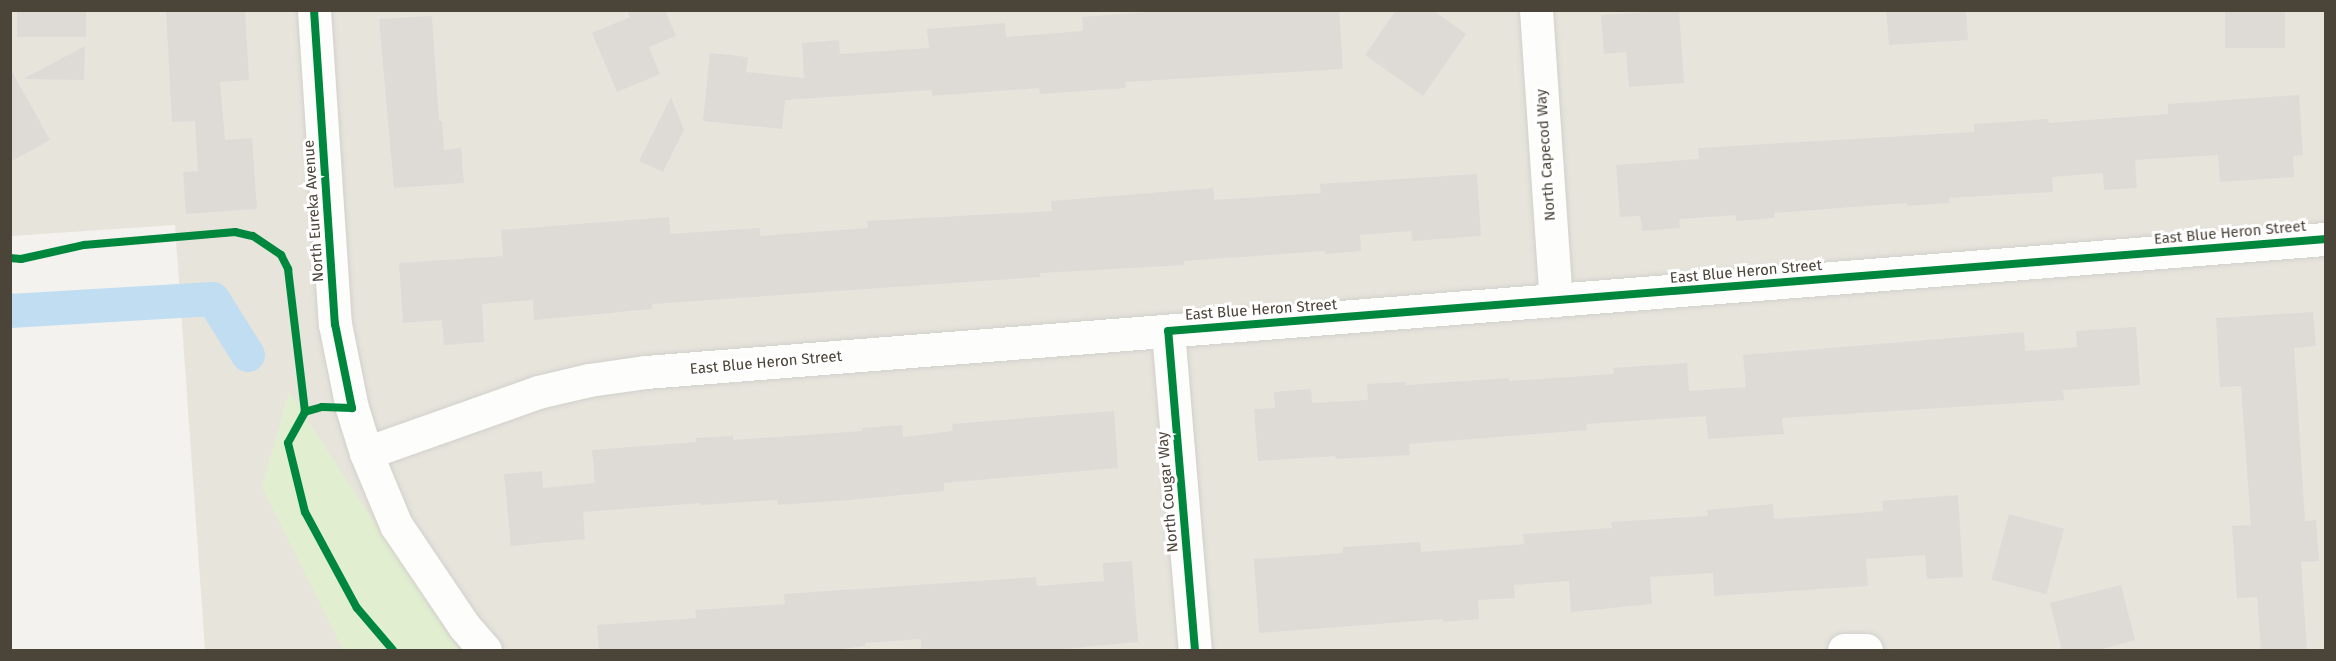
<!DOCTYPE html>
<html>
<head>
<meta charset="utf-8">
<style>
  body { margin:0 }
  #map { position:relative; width:2336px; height:661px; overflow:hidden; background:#f4f2ee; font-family:"Fira Sans",sans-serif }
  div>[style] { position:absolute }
  .residential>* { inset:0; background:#e7e4dc }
  .green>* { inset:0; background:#e1eecf }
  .canal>* { height:34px; margin:-17px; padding:0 17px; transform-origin:17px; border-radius:17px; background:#c0ddf1 }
  .building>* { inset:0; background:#dedbd6; transform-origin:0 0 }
  .roads { filter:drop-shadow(0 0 2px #d2d0cb) drop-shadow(0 0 2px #d2d0cb) }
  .street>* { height:33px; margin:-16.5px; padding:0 16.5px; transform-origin:16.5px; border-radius:16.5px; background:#fdfdfc }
  .cycleway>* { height:8px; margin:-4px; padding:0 4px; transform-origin:4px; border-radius:4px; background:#00873e }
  span { translate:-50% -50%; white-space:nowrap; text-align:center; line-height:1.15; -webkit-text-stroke:6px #fff; paint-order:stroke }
  .street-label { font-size:15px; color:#4b4439 }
  .frame { position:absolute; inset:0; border:12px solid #4b4439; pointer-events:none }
</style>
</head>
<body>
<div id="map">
  <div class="residential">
    <i style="clip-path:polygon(11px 11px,2325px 11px,2325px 650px,205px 650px,175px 225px,11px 236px)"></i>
  </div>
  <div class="green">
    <i style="clip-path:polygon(289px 392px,458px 650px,343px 650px,262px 487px)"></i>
  </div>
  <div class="canal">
    <i style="left:10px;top:311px;width:203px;rotate:-3.4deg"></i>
    <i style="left:213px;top:299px;width:66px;rotate:58deg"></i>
  </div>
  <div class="building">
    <i style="left:17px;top:10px;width:69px;height:27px"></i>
    <i style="clip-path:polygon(166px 10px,245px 10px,249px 80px,220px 82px,225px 140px,252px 138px,257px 209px,186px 214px,183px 172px,198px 171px,195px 121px,172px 122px)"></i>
    <i style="clip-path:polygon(627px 10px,665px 10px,676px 36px,649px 47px,660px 74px,617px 92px,592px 33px,630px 17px)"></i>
    <i style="clip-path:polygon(1170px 10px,1339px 10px,1343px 69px,1125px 82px,1126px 88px,1040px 94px,1039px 88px,932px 96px,932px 90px,785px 100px,782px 129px,703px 121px,710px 53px,748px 57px,746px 72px,804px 78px,802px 43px,839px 40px,840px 54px,929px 48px,927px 29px,1005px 23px,1006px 37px,1083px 31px,1082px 17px)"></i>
    <i style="clip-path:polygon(1396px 10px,1433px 10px,1466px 34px,1423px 96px,1365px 55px)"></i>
    <i style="clip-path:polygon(1679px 10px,1684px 83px,1629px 87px,1626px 52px,1604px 54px,1601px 15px)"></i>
    <i style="clip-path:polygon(1886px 10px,1966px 10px,1968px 40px,1889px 45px)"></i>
    <i style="left:2225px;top:10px;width:60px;height:38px"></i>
    <i style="clip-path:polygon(432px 16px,439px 121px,442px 121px,444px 150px,461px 148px,464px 183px,394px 188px,379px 19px)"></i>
    <i style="clip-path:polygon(85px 46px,84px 80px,23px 79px)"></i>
    <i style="clip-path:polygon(10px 68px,50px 140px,10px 162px)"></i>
    <i style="clip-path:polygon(2299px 95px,2303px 155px,2293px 156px,2294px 177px,2220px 182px,2218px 155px,2135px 160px,2137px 188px,2104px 190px,2103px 173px,2052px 177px,2053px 192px,1949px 198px,1950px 203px,1907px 206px,1907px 203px,1774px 213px,1775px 218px,1736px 221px,1736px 215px,1679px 219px,1680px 228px,1642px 231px,1640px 216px,1620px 217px,1616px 165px,1699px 159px,1698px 148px,1974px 132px,1974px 124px,2048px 119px,2049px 123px,2168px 114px,2168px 104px)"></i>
    <i style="clip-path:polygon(671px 97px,684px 130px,663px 172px,639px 161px)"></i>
    <i style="clip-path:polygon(1477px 174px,1481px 236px,1412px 241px,1411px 231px,1360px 235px,1361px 251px,1325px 254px,1325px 251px,1184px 261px,1184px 265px,1040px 273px,1040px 277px,652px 304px,652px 309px,534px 320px,533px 300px,482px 304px,484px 342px,444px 345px,442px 320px,403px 323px,399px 263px,503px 256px,501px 230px,669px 217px,670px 234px,760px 228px,760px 236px,868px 228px,867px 221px,1052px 211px,1051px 201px,1213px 188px,1214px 200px,1321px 193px,1320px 184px)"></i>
    <i style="clip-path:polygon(2313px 312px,2316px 346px,2294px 348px,2305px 521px,2316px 520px,2319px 561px,2301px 562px,2307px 651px,2261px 651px,2257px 597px,2237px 598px,2232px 526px,2251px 525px,2241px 386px,2220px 387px,2216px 318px)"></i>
    <i style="clip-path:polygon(2136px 327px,2140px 385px,2063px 390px,2064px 400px,1782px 418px,1784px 434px,1708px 439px,1706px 416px,1586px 424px,1587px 430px,1409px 444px,1410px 455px,1336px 459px,1335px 456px,1258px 461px,1254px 409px,1275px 408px,1274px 392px,1311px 389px,1312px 403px,1368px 400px,1367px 384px,1406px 382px,1406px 385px,1509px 378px,1509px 381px,1614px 374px,1613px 368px,1687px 363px,1689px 391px,1746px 387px,1743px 355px,2024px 332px,2025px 351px,2077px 347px,2076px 331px)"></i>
    <i style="clip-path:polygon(1114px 411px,1118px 468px,944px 483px,944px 491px,849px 500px,778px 505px,777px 500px,701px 505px,701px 503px,583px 512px,585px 539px,511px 546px,504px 474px,542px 471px,543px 488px,595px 483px,592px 450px,696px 442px,696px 438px,733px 436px,733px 440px,863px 431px,862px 428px,902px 425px,903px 437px,953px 431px,952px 424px)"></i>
    <i style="clip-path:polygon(1958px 495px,1963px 577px,1927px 579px,1925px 555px,1866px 559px,1868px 586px,1714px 596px,1713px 573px,1650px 577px,1652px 604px,1571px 612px,1569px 581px,1514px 585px,1515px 598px,1478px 600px,1479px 619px,1443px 622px,1443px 619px,1259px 633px,1254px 559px,1343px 553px,1343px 547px,1420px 542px,1421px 552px,1524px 544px,1523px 534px,1612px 528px,1611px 522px,1708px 516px,1707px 510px,1773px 504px,1774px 519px,1883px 511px,1882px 501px)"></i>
    <i style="left:2009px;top:514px;width:57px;height:68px;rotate:15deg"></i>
    <i style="clip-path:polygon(1132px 561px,1138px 642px,1041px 651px,921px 651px,921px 639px,865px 643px,866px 646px,827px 651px,599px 651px,597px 625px,696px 618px,695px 610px,785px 604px,784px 594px,1036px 577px,1037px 586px,1104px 581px,1103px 563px)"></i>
    <i style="clip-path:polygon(2121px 585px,2135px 640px,2096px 651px,2062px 651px,2050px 603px)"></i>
  </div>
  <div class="roads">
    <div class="street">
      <i style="left:314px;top:10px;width:315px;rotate:86.2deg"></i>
      <i style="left:335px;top:324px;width:86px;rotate:78.6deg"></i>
      <i style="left:352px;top:408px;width:47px;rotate:72.7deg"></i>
      <i style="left:366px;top:453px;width:78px;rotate:67.4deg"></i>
      <i style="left:396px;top:525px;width:122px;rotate:56deg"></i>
      <i style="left:464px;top:626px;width:32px;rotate:49deg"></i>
      <i style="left:1536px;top:10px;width:291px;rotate:86.1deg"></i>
      <i style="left:1168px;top:331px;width:320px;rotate:85.2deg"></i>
      <i style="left:366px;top:453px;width:182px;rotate:-19.5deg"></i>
      <i style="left:538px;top:392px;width:52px;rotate:-13.2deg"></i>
      <i style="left:589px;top:380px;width:58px;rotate:-8deg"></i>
      <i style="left:646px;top:372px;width:1685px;rotate:-4.53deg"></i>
      <i style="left:1844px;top:650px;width:22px"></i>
    </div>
  </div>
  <div class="cycleway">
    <i style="left:314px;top:10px;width:315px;rotate:86.2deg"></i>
    <i style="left:335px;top:324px;width:86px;rotate:78.6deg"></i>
    <i style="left:352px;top:408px;width:30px;rotate:-178deg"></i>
    <i style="left:322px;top:407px;width:18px;rotate:164deg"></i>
    <i style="left:305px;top:412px;width:35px;rotate:119deg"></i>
    <i style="left:288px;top:443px;width:71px;rotate:76.2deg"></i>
    <i style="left:305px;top:512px;width:109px;rotate:61.6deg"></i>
    <i style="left:357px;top:608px;width:55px;rotate:49.4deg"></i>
    <i style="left:10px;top:258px;width:11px;rotate:5deg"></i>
    <i style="left:21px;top:259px;width:65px;rotate:-12.5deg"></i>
    <i style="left:84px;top:245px;width:152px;rotate:-4.9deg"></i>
    <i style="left:235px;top:232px;width:18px;rotate:13deg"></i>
    <i style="left:253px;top:236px;width:34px;rotate:34deg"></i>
    <i style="left:281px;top:255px;width:16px;rotate:63deg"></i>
    <i style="left:288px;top:269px;width:144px;rotate:83.2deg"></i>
    <i style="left:1195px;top:650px;width:320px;rotate:-94.8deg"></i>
    <i style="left:1168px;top:331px;width:1162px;rotate:-4.54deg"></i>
  </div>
  <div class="street-label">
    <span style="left:1546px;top:155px;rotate:-94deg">North Capecod Way</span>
    <span style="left:314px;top:211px;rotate:-94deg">North Eureka Avenue</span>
    <span style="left:2230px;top:233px;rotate:-5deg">East Blue Heron Street</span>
    <span style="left:1746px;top:272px;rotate:-5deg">East Blue Heron Street</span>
    <span style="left:1261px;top:310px;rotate:-4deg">East Blue Heron Street</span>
    <span style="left:766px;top:363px;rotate:-5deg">East Blue Heron Street</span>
    <span style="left:1168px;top:492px;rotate:-95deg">North Cougar Way</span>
  </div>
  <div class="frame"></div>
</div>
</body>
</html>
